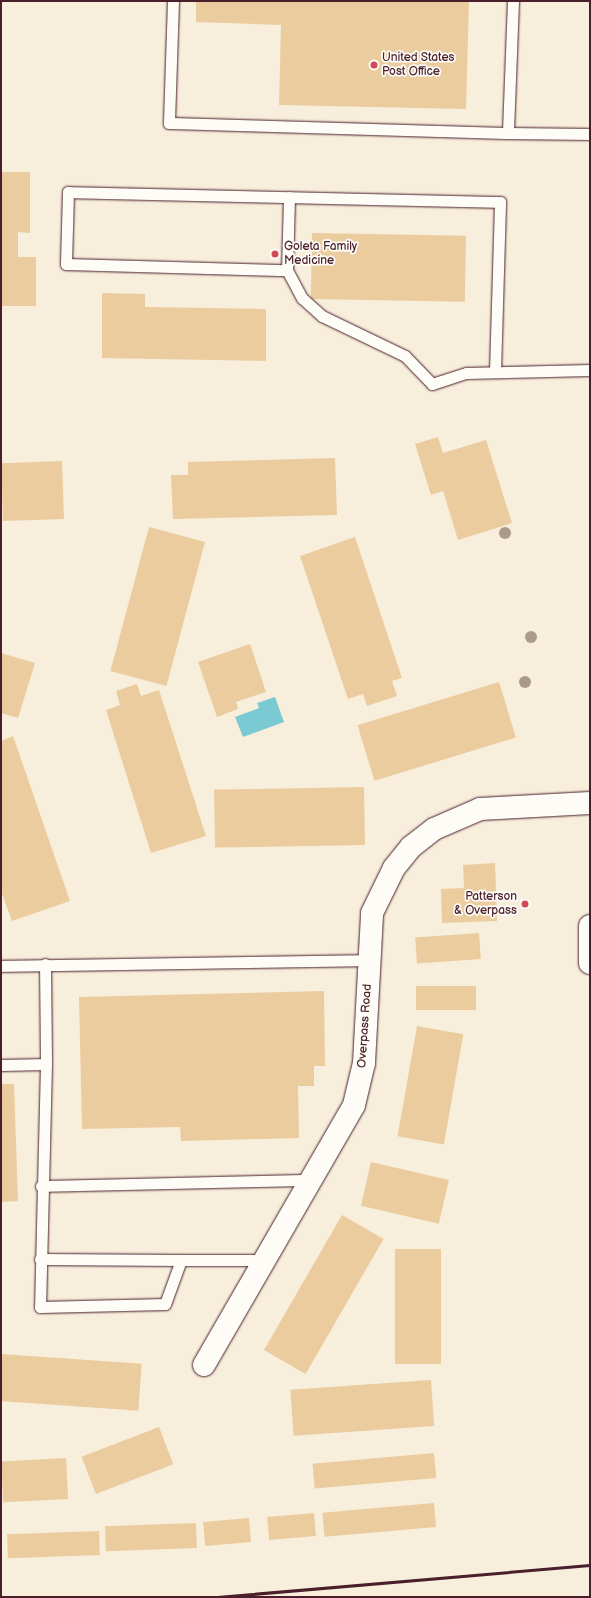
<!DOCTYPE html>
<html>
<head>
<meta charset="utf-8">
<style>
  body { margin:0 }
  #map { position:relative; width:591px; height:1598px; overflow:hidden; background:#f8eedc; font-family:"Balsamiq Sans",sans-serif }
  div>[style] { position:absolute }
  .water>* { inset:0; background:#7acad3 }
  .building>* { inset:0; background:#ebcc9e; transform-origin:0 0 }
  .roads { filter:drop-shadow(0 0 1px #4a1f2b) drop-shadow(0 0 1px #4a1f2b) }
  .lane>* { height:11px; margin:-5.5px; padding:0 5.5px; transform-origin:5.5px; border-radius:5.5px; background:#fdfcf7 }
  .street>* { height:22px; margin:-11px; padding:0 11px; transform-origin:11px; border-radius:11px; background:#fdfcf7 }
  .secondary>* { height:22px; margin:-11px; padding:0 11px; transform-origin:11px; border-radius:11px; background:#fdfcf7 }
  .rail>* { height:3px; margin:-1.5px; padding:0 1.5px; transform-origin:1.5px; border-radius:1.5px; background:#4a1f2b }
  .trees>* { width:12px; height:12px; margin:-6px; border-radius:50%; background:#ab9a8b }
  .dots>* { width:11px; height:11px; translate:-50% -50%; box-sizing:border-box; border:2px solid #fdfcf7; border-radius:50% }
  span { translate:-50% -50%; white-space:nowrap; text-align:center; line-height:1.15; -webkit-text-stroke:3.5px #fdfcf7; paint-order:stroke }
  .poi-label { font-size:12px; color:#4a1f2b }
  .left { translate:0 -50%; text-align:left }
  .right { translate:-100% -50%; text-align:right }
  .street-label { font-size:12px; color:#4a1f2b }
  .frame { position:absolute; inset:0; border:2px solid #4a1f2b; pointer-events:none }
</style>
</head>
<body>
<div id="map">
  <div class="water">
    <i style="clip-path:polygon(275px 697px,284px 722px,243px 737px,235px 717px,259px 708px,257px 703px)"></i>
  </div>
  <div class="building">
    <i style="clip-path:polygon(196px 1px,469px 1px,466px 109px,279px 105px,281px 25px,196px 22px)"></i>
    <i style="clip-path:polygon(1px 172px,30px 172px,30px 233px,18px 232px,18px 257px,36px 257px,36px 306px,1px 306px)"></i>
    <i style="left:312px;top:233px;width:154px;height:66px;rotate:1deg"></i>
    <i style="clip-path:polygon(102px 293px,145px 294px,145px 307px,266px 309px,266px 361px,102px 358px)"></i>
    <i style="clip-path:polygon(438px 437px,443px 453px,486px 440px,512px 523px,458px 540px,443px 491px,431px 495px,415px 444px)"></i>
    <i style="clip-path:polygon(335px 458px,337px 515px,173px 519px,171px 475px,188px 475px,188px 462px)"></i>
    <i style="left:62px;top:461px;width:58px;height:61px;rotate:88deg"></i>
    <i style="left:149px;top:527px;width:58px;height:149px;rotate:15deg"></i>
    <i style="clip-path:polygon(355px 537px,402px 678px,392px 681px,397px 696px,367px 706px,363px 694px,348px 699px,300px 556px)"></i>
    <i style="clip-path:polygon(250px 644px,266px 692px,236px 702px,238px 709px,217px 717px,198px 662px)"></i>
    <i style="clip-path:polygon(1px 653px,35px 663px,18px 718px,1px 713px)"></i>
    <i style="left:499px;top:682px;width:58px;height:148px;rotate:73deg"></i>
    <i style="clip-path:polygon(137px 684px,141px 696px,159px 690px,206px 836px,151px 853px,106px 710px,120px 705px,116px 691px)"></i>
    <i style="clip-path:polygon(13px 736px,70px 901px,12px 921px,1px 891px,1px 741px)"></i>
    <i style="left:364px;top:787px;width:58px;height:150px;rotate:89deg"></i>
    <i style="clip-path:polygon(495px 863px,497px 921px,442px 923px,441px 889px,464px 888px,463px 865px)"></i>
    <i style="left:479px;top:933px;width:26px;height:64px;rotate:86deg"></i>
    <i style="left:416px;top:986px;width:60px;height:24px"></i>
    <i style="clip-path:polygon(324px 991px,325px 1066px,314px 1066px,314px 1086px,298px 1086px,299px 1138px,181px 1141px,180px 1127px,82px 1129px,79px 997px)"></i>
    <i style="left:417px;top:1026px;width:47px;height:112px;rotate:10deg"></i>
    <i style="clip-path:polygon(1px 1084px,14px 1084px,18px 1201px,1px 1202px)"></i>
    <i style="left:371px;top:1162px;width:80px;height:45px;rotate:13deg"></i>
    <i style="left:342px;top:1215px;width:48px;height:156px;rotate:30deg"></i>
    <i style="left:395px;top:1249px;width:46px;height:115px"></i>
    <i style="left:1px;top:1354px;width:141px;height:47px;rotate:4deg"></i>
    <i style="left:431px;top:1380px;width:46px;height:141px;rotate:86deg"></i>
    <i style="left:159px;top:1427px;width:40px;height:83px;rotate:69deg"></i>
    <i style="left:434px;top:1453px;width:25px;height:122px;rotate:85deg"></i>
    <i style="left:66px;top:1458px;width:41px;height:65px;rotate:87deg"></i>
    <i style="left:434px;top:1503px;width:24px;height:112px;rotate:85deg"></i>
    <i style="left:314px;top:1513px;width:23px;height:47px;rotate:85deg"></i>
    <i style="left:249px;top:1518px;width:24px;height:46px;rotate:85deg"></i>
    <i style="left:196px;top:1523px;width:25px;height:91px;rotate:88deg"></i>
    <i style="left:99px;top:1531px;width:24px;height:92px;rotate:88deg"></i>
  </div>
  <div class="roads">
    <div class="lane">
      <i style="left:173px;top:1px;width:122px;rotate:91.9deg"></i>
      <i style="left:169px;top:123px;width:339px;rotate:1.7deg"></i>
      <i style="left:513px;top:1px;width:132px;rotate:92.2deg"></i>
      <i style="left:508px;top:133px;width:82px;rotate:0.7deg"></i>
      <i style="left:287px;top:270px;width:73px;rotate:-88.4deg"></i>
      <i style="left:495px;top:372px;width:170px;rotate:-88.3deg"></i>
      <i style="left:500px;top:202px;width:432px;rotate:-178.7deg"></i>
      <i style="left:68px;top:192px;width:72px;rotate:91.6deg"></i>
      <i style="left:66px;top:264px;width:221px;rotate:1.6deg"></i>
      <i style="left:287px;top:270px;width:32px;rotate:62deg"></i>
      <i style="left:302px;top:298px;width:27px;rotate:42deg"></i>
      <i style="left:322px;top:316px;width:92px;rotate:25.7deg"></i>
      <i style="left:405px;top:356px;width:39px;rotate:46deg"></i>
      <i style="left:432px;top:384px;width:36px;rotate:-18deg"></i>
      <i style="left:466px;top:373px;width:124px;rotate:-1.4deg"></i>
      <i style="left:45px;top:964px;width:100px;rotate:89.4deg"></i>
      <i style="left:1px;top:966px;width:369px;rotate:-0.9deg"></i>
      <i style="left:1px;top:1065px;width:45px;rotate:-1.3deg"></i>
      <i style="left:46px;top:1064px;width:243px;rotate:91.4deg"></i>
      <i style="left:40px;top:1307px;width:125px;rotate:-1.4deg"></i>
      <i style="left:165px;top:1304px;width:47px;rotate:-70deg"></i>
      <i style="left:181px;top:1260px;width:82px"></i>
      <i style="left:41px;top:1186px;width:267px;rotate:-1.3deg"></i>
      <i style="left:40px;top:1259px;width:141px;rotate:0.4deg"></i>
    </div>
    <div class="street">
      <i style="left:204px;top:1365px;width:300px;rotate:-60deg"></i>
      <i style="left:354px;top:1105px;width:43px;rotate:-76.6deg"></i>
      <i style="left:364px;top:1063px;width:150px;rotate:-86.9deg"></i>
      <i style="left:372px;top:913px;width:50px;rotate:-63.9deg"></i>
      <i style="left:394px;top:868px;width:27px;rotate:-51deg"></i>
      <i style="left:411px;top:847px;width:29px;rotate:-38deg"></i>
      <i style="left:434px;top:829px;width:50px;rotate:-23.5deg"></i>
      <i style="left:480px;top:809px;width:110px;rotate:-3.1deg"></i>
    </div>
    <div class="secondary">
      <i style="left:590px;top:926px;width:37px;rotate:90deg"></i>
    </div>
  </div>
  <div class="rail">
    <i style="left:217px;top:1597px;width:374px;rotate:-4.9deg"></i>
  </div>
  <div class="trees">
    <i style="left:505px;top:533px"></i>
    <i style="left:531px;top:637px"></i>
    <i style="left:525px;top:682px"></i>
  </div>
  <div class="dots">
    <i style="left:374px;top:65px;background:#d1495b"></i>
    <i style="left:275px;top:254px;background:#d1495b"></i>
    <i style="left:525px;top:904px;background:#d1495b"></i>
  </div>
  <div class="poi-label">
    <span class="left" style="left:382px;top:65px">United States<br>Post Office</span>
    <span class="left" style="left:284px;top:254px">Goleta Family<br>Medicine</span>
    <span class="right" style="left:517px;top:904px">Patterson<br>&amp; Overpass</span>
  </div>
  <div class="street-label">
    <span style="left:365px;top:1026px;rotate:-86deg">Overpass Road</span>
  </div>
  <div class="frame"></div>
</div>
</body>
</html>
